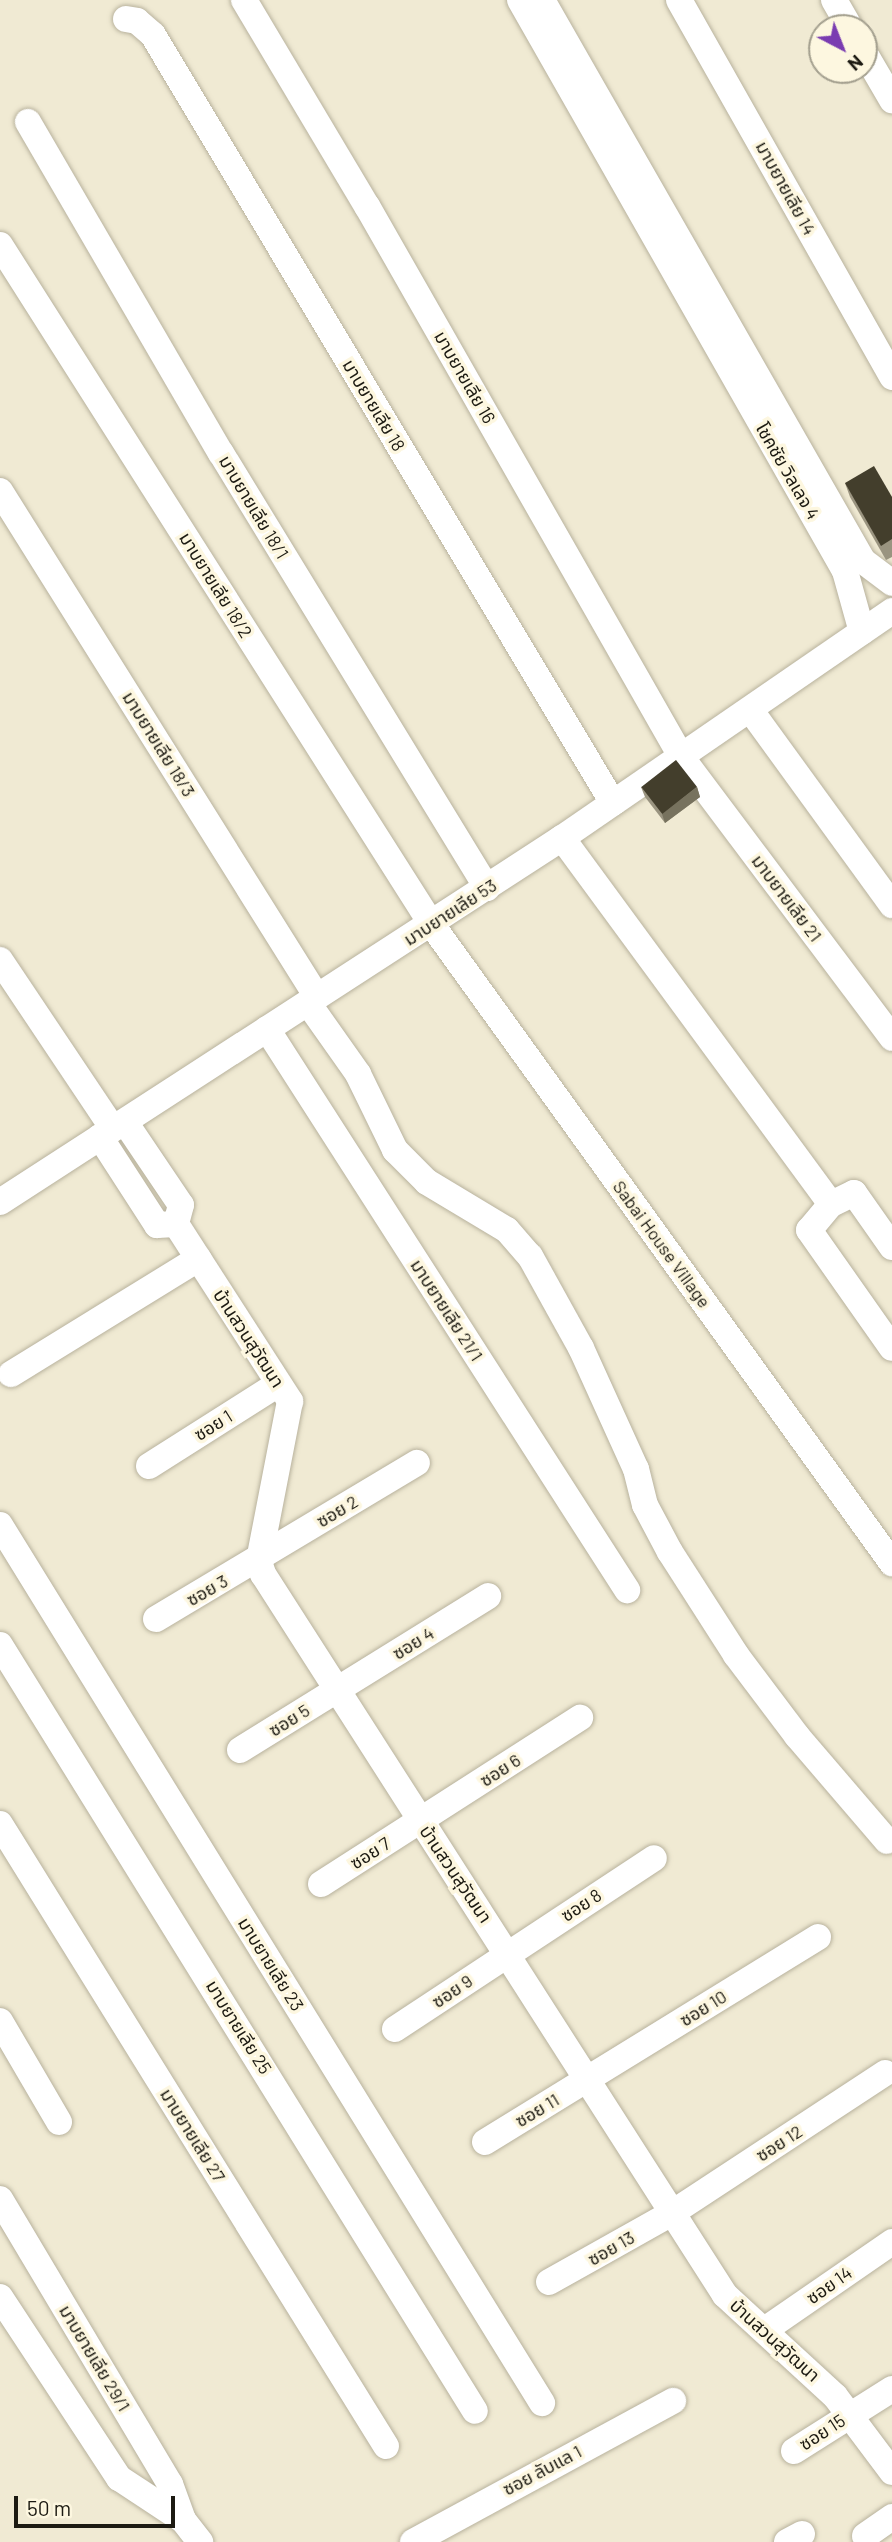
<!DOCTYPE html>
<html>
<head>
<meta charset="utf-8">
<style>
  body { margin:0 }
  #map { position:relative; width:892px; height:2542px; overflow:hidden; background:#f0ead3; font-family:Barlow,"Noto Sans Thai",sans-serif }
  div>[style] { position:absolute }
  .roads { filter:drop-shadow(0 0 2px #b8b29d) drop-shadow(0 0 2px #b8b29d) }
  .minor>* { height:26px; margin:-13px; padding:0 13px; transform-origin:13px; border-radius:13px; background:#fff }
  .wall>* { inset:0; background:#9a9480 }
  .shaded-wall>* { inset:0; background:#77725e }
  .building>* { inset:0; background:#433e2c; transform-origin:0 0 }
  span { translate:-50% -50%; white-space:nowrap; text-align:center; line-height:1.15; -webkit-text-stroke:7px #fdf7e0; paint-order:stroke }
  .street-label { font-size:18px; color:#1c1a12 }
  .north { position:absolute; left:808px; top:14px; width:70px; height:70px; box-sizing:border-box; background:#fdf7e0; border:2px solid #a39f8e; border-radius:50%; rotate:138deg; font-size:19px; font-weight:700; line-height:28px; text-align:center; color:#1c1a12 }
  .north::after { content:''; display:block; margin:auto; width:24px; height:32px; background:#7a3cb1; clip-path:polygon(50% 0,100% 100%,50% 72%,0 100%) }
  .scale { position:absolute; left:14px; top:2496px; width:161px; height:32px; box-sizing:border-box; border:4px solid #1c1a12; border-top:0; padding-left:9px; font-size:21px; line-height:24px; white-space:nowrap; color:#1c1a12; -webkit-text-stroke:5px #fdf7e0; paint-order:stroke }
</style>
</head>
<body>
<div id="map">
  <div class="roads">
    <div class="minor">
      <i style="left:244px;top:0;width:240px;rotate:59.2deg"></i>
      <i style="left:367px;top:206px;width:636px;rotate:60.29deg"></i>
      <i style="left:682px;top:758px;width:350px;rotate:53.1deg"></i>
      <i style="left:520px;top:0;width:657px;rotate:60.35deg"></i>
      <i style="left:845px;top:571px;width:63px;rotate:74.4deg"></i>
      <i style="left:542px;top:0;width:646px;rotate:60.22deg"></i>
      <i style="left:863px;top:561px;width:36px;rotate:37deg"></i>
      <i style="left:679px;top:0;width:433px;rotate:60.5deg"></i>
      <i style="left:834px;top:0;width:32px;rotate:60deg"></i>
      <i style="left:126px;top:19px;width:11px;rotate:10deg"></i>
      <i style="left:137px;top:21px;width:21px;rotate:41deg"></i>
      <i style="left:153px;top:35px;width:895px;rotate:59.08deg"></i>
      <i style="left:864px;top:52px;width:56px;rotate:59.7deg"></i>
      <i style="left:28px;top:122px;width:383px;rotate:59.8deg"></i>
      <i style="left:221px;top:453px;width:510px;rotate:58.55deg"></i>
      <i style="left:0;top:245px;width:806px;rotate:57.57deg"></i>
      <i style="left:432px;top:925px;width:787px;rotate:54.21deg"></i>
      <i style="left:0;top:491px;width:597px;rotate:57.93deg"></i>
      <i style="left:751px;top:711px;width:240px;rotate:54deg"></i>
      <i style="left:562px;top:838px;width:454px;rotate:53.7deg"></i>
      <i style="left:0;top:960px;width:203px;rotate:56.2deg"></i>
      <i style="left:308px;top:1003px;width:87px;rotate:54.8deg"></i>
      <i style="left:358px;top:1074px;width:85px;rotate:64deg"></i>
      <i style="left:395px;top:1150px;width:45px;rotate:45deg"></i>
      <i style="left:427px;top:1182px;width:93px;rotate:31deg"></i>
      <i style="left:507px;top:1230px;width:35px;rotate:49deg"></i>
      <i style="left:530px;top:1256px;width:105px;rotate:61deg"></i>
      <i style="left:581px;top:1348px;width:133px;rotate:65.6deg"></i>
      <i style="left:636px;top:1469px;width:37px;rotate:76deg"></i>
      <i style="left:645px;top:1505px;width:53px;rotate:62deg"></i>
      <i style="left:670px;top:1552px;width:122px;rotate:57.3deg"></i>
      <i style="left:736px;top:1655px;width:101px;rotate:53deg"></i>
      <i style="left:797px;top:1736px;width:138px;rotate:49.4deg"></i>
      <i style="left:267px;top:1029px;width:667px;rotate:57.31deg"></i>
      <i style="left:125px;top:1122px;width:100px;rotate:56deg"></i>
      <i style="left:181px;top:1205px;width:20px;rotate:105deg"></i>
      <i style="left:176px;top:1224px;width:211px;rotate:57.2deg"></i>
      <i style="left:290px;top:1401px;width:163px;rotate:101deg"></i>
      <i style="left:259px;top:1561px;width:14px;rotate:73deg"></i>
      <i style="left:263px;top:1574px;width:856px;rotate:57.35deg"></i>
      <i style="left:725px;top:2295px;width:149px;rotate:42.6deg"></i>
      <i style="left:835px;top:2396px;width:95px;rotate:53.1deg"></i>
      <i style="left:100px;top:1137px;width:105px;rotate:57.1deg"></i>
      <i style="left:157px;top:1225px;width:19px;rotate:-3deg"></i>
      <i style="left:0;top:1202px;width:670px;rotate:-32.93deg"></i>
      <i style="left:562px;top:838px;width:401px;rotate:-34.5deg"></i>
      <i style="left:892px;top:1247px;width:66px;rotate:-125.1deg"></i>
      <i style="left:854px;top:1193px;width:25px;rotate:154deg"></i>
      <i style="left:831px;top:1204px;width:34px;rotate:130deg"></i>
      <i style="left:809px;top:1230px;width:144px;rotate:54.9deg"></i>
      <i style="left:11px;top:1374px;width:220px;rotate:-31.6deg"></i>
      <i style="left:149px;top:1466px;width:153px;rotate:-32.4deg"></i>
      <i style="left:0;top:1525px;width:1032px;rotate:58.31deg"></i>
      <i style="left:156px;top:1619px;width:304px;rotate:-30.9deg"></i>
      <i style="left:0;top:1645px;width:901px;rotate:58.2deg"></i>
      <i style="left:240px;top:1750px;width:292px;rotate:-31.8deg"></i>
      <i style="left:0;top:1824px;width:732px;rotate:58.18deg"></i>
      <i style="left:321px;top:1884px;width:308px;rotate:-32.7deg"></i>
      <i style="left:0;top:2021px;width:117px;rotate:59.7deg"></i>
      <i style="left:395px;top:2029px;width:310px;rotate:-33.4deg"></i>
      <i style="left:485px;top:2142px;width:391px;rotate:-31.6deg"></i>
      <i style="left:0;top:2199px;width:332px;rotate:59.2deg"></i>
      <i style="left:170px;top:2484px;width:38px;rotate:70deg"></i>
      <i style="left:549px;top:2282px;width:141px;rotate:-29.3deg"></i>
      <i style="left:672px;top:2213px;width:255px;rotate:-33.3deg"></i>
      <i style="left:0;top:2297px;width:217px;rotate:56.7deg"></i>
      <i style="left:119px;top:2478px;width:77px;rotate:33.3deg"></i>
      <i style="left:183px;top:2520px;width:28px;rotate:52deg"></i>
      <i style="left:766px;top:2329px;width:153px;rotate:-34.6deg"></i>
      <i style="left:794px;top:2451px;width:116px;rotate:-32.3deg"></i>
      <i style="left:865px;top:2536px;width:33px;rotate:-35deg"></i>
      <i style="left:413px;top:2542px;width:296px;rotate:-28.5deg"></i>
      <i style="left:787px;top:2542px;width:17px;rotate:-28deg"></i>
    </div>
  </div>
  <div class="wall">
    <i style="clip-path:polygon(845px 483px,892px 497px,892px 557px,886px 560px,850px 497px)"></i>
    <i style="clip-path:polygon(641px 787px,697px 787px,700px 797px,665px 823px,645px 797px)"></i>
  </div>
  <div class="shaded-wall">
    <i style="clip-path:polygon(697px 787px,700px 797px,665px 823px,662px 814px)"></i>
  </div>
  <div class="building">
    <i style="clip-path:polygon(874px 466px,892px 497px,892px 539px,881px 546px,845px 483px)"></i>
    <i style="left:676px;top:760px;width:34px;height:44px;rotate:52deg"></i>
  </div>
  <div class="street-label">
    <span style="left:786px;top:188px;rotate:61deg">มาบยายเลีย 14</span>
    <span style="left:465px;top:377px;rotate:60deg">มาบยายเลีย 16</span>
    <span style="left:374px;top:405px;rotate:59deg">มาบยายเลีย 18</span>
    <span style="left:788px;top:471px;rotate:60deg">โชคชัย วิลเลจ 4</span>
    <span style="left:254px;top:507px;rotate:59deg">มาบยายเลีย 18/1</span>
    <span style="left:216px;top:585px;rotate:58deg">มาบยายเลีย 18/2</span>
    <span style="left:159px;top:744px;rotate:58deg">มาบยายเลีย 18/3</span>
    <span style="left:787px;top:898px;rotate:53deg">มาบยายเลีย 21</span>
    <span style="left:450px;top:912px;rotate:-33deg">มาบยายเลีย 53</span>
    <span style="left:662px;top:1244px;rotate:54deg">Sabai House Village</span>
    <span style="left:447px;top:1310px;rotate:57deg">มาบยายเลีย 21/1</span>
    <span style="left:249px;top:1338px;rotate:57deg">บ้านสวนสุวัฒนา</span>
    <span style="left:213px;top:1425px;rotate:-32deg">ซอย 1</span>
    <span style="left:337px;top:1511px;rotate:-31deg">ซอย 2</span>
    <span style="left:207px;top:1590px;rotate:-30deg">ซอย 3</span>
    <span style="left:413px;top:1643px;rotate:-32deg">ซอย 4</span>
    <span style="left:289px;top:1720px;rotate:-32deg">ซอย 5</span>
    <span style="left:500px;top:1770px;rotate:-33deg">ซอย 6</span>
    <span style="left:370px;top:1853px;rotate:-32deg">ซอย 7</span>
    <span style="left:456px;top:1874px;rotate:56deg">บ้านสวนสุวัฒนา</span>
    <span style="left:581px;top:1905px;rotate:-33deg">ซอย 8</span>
    <span style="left:271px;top:1964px;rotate:58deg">มาบยายเลีย 23</span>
    <span style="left:452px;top:1991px;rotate:-34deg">ซอย 9</span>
    <span style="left:703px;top:2008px;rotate:-32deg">ซอย 10</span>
    <span style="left:239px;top:2027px;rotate:58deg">มาบยายเลีย 25</span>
    <span style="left:537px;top:2110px;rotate:-31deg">ซอย 11</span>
    <span style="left:193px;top:2135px;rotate:58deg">มาบยายเลีย 27</span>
    <span style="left:779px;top:2143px;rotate:-33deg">ซอย 12</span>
    <span style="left:611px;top:2248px;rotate:-30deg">ซอย 13</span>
    <span style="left:829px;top:2285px;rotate:-35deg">ซอย 14</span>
    <span style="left:775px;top:2340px;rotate:42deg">บ้านสวนสุวัฒนา</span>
    <span style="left:95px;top:2358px;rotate:59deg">มาบยายเลีย 29/1</span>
    <span style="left:822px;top:2432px;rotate:-33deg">ซอย 15</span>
    <span style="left:542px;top:2470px;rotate:-28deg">ซอย ลับแล 1</span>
  </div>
  <div class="north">N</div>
  <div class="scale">50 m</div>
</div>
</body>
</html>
